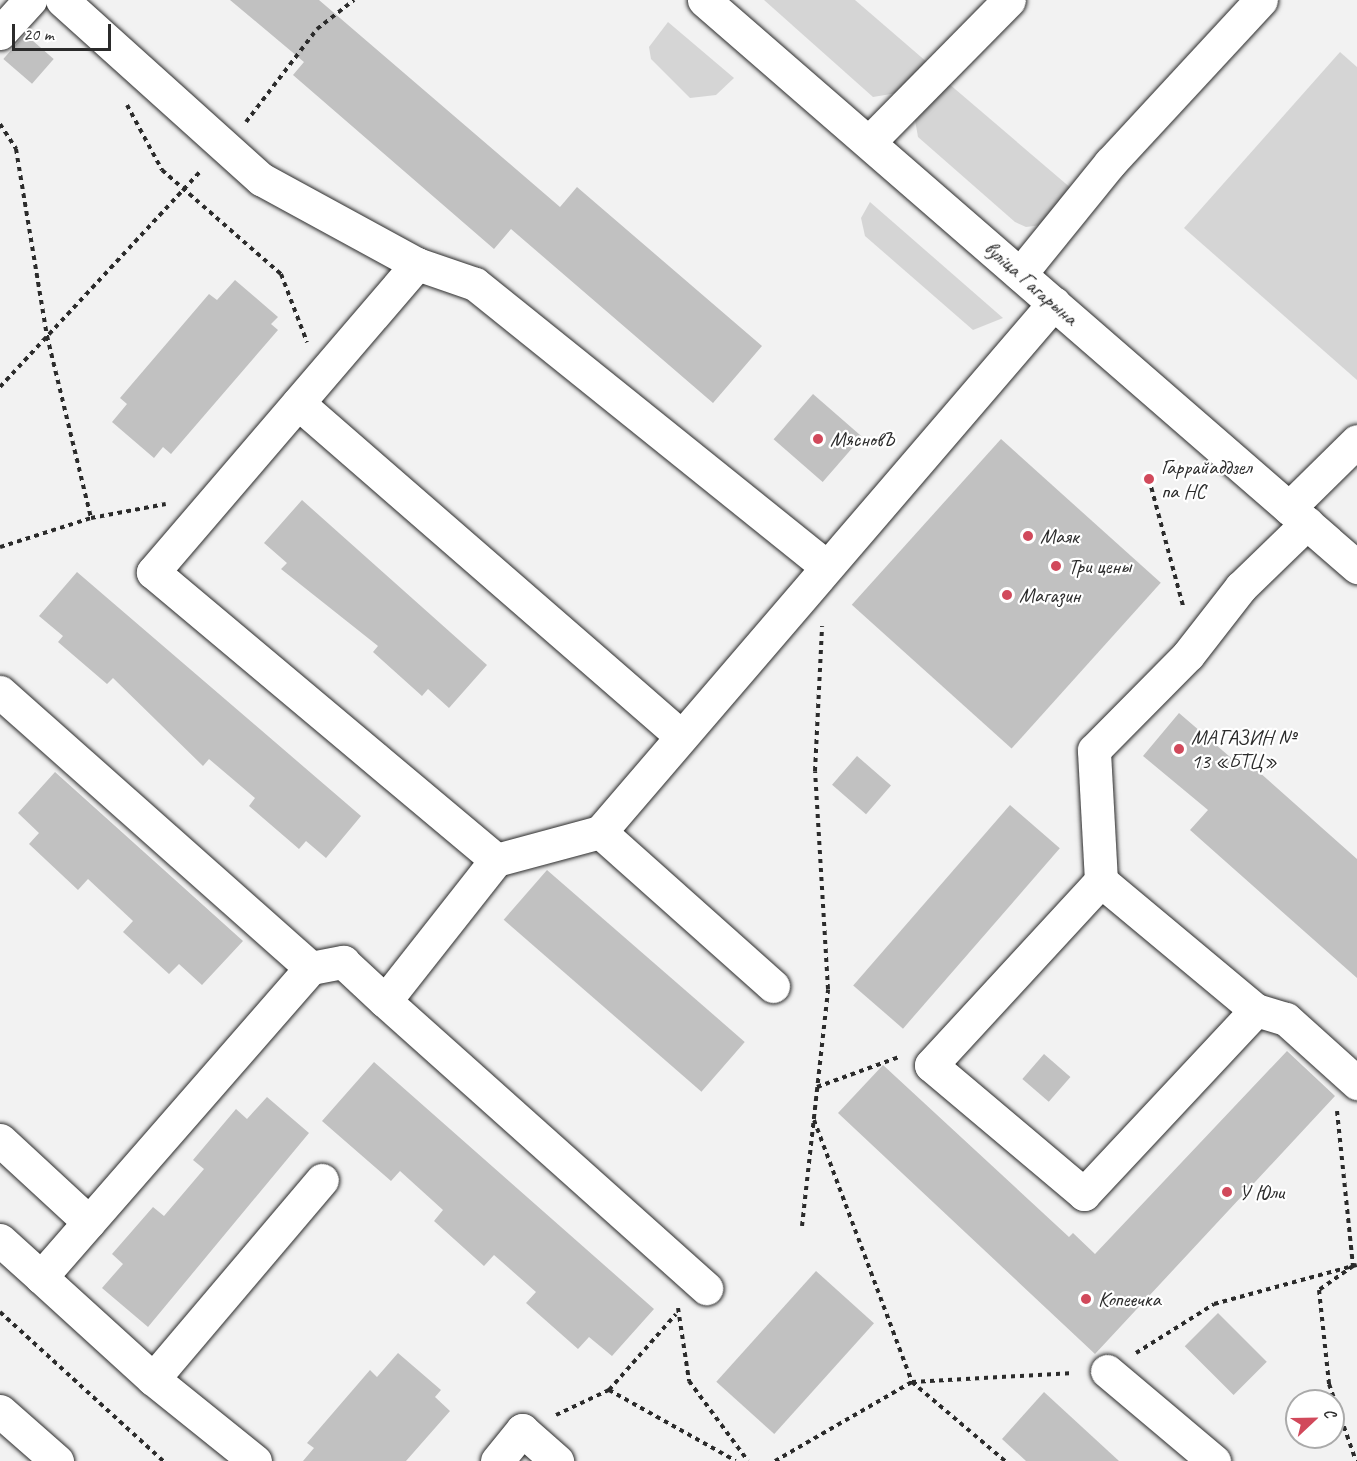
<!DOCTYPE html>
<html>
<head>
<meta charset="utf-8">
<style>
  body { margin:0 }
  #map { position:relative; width:1357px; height:1461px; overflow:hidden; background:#f2f2f2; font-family:Caveat,sans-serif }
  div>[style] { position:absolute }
  .green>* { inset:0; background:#d5d5d5 }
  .building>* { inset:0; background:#c1c1c1; transform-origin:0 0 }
  .path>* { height:4px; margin-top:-2px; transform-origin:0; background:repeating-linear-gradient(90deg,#2b2b2b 0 4.5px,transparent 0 9px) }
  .roads { filter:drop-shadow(0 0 2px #2b2b2b) drop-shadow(0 0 2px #2b2b2b) }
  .minor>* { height:33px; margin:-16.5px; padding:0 16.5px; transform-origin:16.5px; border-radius:16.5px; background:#fff }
  .major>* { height:33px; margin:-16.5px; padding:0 16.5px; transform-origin:16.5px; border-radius:16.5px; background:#fff }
  .dots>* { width:16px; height:16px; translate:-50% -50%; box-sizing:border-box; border:3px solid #fff; border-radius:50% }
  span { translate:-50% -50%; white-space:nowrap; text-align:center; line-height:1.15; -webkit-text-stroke:4.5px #fff; paint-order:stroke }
  .street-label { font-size:21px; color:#2b2b2b }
  .poi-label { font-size:21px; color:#2b2b2b }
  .left { translate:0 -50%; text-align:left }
  .north { position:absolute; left:1285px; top:1389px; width:60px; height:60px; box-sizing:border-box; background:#fff; border:2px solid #aaa; border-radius:50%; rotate:68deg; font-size:16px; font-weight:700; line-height:24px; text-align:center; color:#2b2b2b }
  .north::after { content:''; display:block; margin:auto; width:21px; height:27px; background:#d1495b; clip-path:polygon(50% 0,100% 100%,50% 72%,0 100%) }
  .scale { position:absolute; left:12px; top:24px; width:99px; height:27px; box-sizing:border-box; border:3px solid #2b2b2b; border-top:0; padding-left:8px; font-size:18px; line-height:21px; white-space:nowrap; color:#2b2b2b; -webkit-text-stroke:4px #fff; paint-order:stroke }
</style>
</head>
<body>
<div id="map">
  <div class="green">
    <i style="clip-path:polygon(764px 0,855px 0,928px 63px,897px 93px,873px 97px)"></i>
    <i style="clip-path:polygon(668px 22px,734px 78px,716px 95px,690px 98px,651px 59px,649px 47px)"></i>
    <i style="clip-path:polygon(1340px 52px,1357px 67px,1357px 380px,1184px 228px)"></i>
    <i style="clip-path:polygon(948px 83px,1072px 189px,1042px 225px,1026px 227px,1015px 222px,918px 137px,915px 120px)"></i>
    <i style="clip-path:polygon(870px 202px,1003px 318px,973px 330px,865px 236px,861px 218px)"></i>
  </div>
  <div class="building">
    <i style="clip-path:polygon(230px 0,319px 0,560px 207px,577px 187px,762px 346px,713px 403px,511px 229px,494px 249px,293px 75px,304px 62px)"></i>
    <i style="left:25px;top:34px;width:38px;height:33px;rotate:41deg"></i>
    <i style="clip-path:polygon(235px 280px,278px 317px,271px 324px,278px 330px,171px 454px,163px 447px,154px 458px,112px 422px,127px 404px,120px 398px,209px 294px,217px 300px)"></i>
    <i style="left:813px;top:394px;width:65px;height:60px;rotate:41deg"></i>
    <i style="left:1001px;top:439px;width:215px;height:223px;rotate:42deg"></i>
    <i style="clip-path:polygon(302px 500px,487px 665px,449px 708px,428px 689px,422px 696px,373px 652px,378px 646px,281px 569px,287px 563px,264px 543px)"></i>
    <i style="clip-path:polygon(77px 572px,361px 816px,326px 858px,306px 841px,299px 849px,249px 806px,255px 798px,209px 759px,203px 766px,113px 678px,107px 684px,58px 642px,63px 636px,39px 616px)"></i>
    <i style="clip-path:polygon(1179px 713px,1244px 769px,1249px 763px,1357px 859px,1357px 978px,1190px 830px,1208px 810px,1143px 756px)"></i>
    <i style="left:857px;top:756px;width:45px;height:38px;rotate:41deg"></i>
    <i style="clip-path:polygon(55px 772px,243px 941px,202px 985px,179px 964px,169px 974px,123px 932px,133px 921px,88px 879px,78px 890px,29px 844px,39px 833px,18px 813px)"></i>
    <i style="left:1010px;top:805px;width:66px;height:239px;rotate:41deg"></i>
    <i style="left:547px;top:870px;width:262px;height:66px;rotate:41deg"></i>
    <i style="clip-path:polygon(1287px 1051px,1335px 1096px,1095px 1354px,838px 1113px,883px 1065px,1069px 1237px,1073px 1233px,1095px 1254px)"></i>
    <i style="left:1044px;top:1054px;width:35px;height:33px;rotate:41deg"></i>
    <i style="clip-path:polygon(374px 1062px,654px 1309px,612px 1356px,589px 1337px,578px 1349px,526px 1303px,536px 1292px,494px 1255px,484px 1266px,434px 1221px,443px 1210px,400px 1171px,391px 1181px,322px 1121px)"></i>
    <i style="clip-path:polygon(267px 1097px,309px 1133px,148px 1327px,102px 1288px,123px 1264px,112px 1254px,153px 1207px,164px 1216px,204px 1169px,193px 1160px,236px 1109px,247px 1119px)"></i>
    <i style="left:816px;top:1271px;width:78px;height:149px;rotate:42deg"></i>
    <i style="left:1218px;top:1313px;width:69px;height:47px;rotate:45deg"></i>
    <i style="clip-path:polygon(398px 1353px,441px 1390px,435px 1397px,450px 1411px,406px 1461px,303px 1461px,314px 1448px,307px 1443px,370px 1370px,377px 1377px)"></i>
    <i style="clip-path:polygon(1044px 1392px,1119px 1461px,1026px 1461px,1002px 1439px)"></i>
  </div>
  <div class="path">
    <i style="left:127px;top:105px;width:74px;rotate:61.7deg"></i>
    <i style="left:162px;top:170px;width:158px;rotate:41.2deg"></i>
    <i style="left:281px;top:274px;width:73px;rotate:69.1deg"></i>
    <i style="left:246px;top:122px;width:117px;rotate:-52.6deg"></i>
    <i style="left:317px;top:29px;width:47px;rotate:-38.1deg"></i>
    <i style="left:0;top:124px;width:30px;rotate:57deg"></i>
    <i style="left:16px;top:149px;width:190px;rotate:80.6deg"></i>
    <i style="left:47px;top:336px;width:187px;rotate:76.4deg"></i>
    <i style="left:0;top:387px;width:296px;rotate:-47.1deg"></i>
    <i style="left:1149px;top:479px;width:131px;rotate:75deg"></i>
    <i style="left:0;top:547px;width:96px;rotate:-17.7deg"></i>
    <i style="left:91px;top:518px;width:76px;rotate:-10.6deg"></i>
    <i style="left:817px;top:1087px;width:87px;rotate:-20.1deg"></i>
    <i style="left:1337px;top:1111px;width:156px;rotate:84.1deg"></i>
    <i style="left:1353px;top:1266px;width:42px;rotate:144.8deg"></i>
    <i style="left:1319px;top:1290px;width:95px;rotate:83.9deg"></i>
    <i style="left:1329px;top:1384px;width:82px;rotate:70.7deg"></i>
    <i style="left:814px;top:1120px;width:280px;rotate:69.5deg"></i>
    <i style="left:912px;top:1382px;width:122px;rotate:40.3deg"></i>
    <i style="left:802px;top:1226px;width:238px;rotate:-83.7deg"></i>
    <i style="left:828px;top:989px;width:218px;rotate:-93.4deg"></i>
    <i style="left:815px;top:771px;width:145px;rotate:-87.2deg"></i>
    <i style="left:678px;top:1308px;width:74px;rotate:81.4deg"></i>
    <i style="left:689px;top:1381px;width:99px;rotate:53.6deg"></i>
    <i style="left:0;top:1312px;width:221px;rotate:42.4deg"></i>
    <i style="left:1136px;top:1353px;width:92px;rotate:-32.1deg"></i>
    <i style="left:1214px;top:1304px;width:148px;rotate:-15.3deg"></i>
    <i style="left:609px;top:1390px;width:145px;rotate:29.2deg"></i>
    <i style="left:556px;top:1415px;width:59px;rotate:-25.3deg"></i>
    <i style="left:609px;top:1390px;width:101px;rotate:-48.6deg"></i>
    <i style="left:775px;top:1461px;width:158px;rotate:-30deg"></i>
    <i style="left:912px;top:1382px;width:162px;rotate:-3.2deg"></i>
  </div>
  <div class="roads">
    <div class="minor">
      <i style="left:62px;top:0;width:268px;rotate:42deg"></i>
      <i style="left:261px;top:179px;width:178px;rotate:28.6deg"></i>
      <i style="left:417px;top:264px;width:61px;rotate:19deg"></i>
      <i style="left:475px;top:284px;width:449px;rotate:38.8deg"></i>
      <i style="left:0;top:33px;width:45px;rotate:-47.7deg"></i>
      <i style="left:869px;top:142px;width:199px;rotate:-45.4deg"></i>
      <i style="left:417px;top:264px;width:406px;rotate:130.6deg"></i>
      <i style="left:153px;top:572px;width:448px;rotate:40deg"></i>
      <i style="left:1020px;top:274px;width:143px;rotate:-51deg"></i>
      <i style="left:1110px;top:163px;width:222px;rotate:-47.2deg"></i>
      <i style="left:298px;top:403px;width:508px;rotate:41.01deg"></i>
      <i style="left:1289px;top:508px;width:95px;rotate:-44.6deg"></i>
      <i style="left:0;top:692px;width:416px;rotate:41.6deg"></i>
      <i style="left:600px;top:832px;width:108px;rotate:164.9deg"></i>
      <i style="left:496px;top:860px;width:179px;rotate:128.2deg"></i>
      <i style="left:385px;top:1001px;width:431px;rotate:41.8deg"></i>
      <i style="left:1101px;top:881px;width:131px;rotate:-93.1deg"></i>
      <i style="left:1094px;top:750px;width:134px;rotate:-45.3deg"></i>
      <i style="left:1188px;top:655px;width:86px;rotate:-52.1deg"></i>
      <i style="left:1241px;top:587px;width:92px;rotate:-44.1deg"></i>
      <i style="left:773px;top:986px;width:232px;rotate:-138.3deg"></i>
      <i style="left:600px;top:832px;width:697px;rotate:-49.36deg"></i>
      <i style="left:1256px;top:1010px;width:252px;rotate:133.1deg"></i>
      <i style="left:1084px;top:1194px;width:200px;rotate:-139.9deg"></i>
      <i style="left:931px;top:1065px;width:251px;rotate:-47.3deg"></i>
      <i style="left:1101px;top:881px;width:202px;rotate:39.8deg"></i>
      <i style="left:1256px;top:1010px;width:31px;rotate:17deg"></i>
      <i style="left:1286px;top:1019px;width:96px;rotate:42deg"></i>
      <i style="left:0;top:1140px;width:121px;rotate:42.7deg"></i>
      <i style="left:0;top:1240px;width:55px;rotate:42.1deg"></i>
      <i style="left:1107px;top:1371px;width:140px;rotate:40.1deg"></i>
      <i style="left:153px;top:1379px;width:151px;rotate:-137.7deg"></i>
      <i style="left:41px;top:1277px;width:410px;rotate:-48.9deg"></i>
      <i style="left:311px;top:968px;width:33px;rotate:-11deg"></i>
      <i style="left:343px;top:962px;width:57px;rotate:42.9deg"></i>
      <i style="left:0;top:1411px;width:76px;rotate:41.3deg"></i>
      <i style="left:255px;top:1461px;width:131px;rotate:-141.2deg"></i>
      <i style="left:153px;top:1379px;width:261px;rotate:-49.7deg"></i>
      <i style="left:497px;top:1461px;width:40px;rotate:-51deg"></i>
      <i style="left:522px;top:1430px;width:47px;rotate:41.5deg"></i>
    </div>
    <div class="major">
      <i style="left:704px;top:0;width:865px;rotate:40.97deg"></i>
    </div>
  </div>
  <div class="dots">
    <i style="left:818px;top:439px;background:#d1495b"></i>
    <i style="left:1149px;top:479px;background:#d1495b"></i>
    <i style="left:1028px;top:536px;background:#d1495b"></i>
    <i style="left:1056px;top:566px;background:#d1495b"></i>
    <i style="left:1007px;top:595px;background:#d1495b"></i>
    <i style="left:1179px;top:749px;background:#d1495b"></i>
    <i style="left:1227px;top:1192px;background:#d1495b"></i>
    <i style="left:1086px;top:1299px;background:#d1495b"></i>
  </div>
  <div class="street-label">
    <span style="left:1031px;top:283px;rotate:41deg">вуліца Гагарына</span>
  </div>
  <div class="poi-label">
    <span class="left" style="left:830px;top:439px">МясновЪ</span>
    <span class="left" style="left:1161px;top:479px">Гаррайаддзел<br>па НС</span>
    <span class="left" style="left:1040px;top:536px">Маяк</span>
    <span class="left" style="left:1068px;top:566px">Три цены</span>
    <span class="left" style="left:1019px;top:595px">Магазин</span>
    <span class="left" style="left:1191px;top:749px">МАГАЗИН №<br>13 «БТЦ»</span>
    <span class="left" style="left:1239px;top:1192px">У Юли</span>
    <span class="left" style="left:1098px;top:1299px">Копеечка</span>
  </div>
  <div class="north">С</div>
  <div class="scale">20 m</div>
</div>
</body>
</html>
